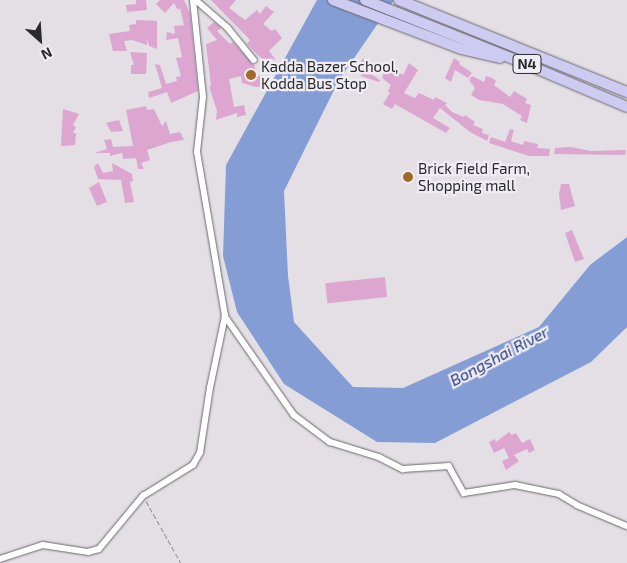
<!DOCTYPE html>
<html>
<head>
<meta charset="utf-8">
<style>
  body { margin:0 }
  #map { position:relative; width:627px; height:563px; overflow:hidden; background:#e3dfe5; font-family:"Exo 2",sans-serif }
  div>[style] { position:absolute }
  .water>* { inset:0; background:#849ed5 }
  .building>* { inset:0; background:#dca6d1; transform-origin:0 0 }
  .path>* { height:1px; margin-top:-0.5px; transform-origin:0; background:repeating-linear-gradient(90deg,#908d91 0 5px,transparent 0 7.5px) }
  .roads { filter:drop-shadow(0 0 1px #6a676d) drop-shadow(0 0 1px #6a676d) }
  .minor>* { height:5.5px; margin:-2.75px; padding:0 2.75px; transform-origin:2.75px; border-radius:2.75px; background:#fff }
  .trunk>* { height:10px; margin:-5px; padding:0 5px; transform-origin:5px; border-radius:5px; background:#cecbf2 }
  .dots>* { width:14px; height:14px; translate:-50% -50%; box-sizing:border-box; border:2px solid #f0ecf3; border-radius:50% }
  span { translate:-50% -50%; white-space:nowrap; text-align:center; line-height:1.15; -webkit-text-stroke:4.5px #f0ecf3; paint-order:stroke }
  .shield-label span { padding:1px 4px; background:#f0ecf3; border:1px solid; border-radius:4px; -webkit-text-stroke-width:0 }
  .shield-label { font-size:14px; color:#2a292b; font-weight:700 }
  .poi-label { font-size:15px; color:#2a292b }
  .left { translate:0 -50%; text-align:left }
  .water-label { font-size:16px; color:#213c7d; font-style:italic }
  .north { position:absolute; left:15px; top:15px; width:50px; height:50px; -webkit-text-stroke:4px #f0ecf3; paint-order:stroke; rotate:154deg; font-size:14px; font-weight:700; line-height:20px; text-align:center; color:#2a292b }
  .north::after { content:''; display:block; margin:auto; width:18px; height:22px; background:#2a292b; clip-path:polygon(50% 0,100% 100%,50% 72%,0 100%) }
</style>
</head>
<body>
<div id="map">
  <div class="water">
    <i style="clip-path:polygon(317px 0,394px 0,339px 80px,284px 191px,288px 276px,294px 322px,353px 387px,403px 388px,539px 327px,590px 265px,627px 237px,627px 327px,591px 362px,435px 443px,377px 442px,284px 384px,237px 312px,223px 256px,226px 165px)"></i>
  </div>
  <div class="building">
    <i style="clip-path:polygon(136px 0,146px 0,147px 10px,127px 12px,126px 5px,136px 4px)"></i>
    <i style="clip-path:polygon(160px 0,184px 0,190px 13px,198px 91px,171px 103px,167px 92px,149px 98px,148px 92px,162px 88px,155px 64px,160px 65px,166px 84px,177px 81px,176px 77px,181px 76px,176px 58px,182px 57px,178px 38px,166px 40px,167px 32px,175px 34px,174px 26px,184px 25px,180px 8px,178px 10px,174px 3px,165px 13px,156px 4px)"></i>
    <i style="clip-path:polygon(211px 0,236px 0,229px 8px,245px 20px,257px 10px,260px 14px,266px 6px,274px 12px,263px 24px,272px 31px,275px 29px,282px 38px,269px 51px,275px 59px,267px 64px,247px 44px,250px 40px)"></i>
    <i style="clip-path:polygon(136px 20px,157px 21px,157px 49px,149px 46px,147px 39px,147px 45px,132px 40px,124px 41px,127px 51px,113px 51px,109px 34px,130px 31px,129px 25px,136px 24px)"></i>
    <i style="clip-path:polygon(214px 22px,221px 28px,217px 31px,230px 44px,233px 42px,254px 65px,258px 76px,262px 76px,264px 86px,256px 87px,242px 83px,241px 76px,229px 79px,234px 107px,244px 105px,246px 115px,237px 117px,237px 113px,216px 120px,217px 111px,209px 86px,211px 86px,206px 44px,217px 40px,207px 28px)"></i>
    <i style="clip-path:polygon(130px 52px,147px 53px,146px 74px,131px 74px,131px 65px,134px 65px)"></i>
    <i style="clip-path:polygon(363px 58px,371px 64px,369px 67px,373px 70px,371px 74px,380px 80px,379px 82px,361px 76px,364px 67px,360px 65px)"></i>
    <i style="clip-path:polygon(454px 58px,460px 62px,459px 64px,472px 73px,468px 78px,455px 70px,451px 82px,445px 78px)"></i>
    <i style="clip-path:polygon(409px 63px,418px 70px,404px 93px,415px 98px,419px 93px,434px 100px,435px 97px,447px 103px,445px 105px,452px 112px,464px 117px,465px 115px,475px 122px,473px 125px,483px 129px,482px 133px,489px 135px,487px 141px,470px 132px,440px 108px,433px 118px,450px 128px,446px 133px,395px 104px,392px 109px,383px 104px,390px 93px,388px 91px,391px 85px,382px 78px,384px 72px,386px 73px,389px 66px,403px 75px)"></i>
    <i style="clip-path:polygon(472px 76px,484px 82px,486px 76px,492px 78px,496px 81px,494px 85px,510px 97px,514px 91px,527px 99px,525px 103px,531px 105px,527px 123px,520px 120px,522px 116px,503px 104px,479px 100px,471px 95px,475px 88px,469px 80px)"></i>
    <i style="clip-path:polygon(146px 106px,147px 110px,154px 109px,162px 126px,166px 121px,170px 134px,180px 132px,184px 140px,171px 142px,147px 150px,150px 160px,141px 163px,144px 169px,138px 169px,136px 158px,123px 159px,122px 153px,110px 156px,110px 153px,95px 153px,107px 149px,104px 140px,111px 139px,113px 147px,133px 146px,126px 110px)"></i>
    <i style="clip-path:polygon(63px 109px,79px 114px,73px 125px,76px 127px,73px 133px,76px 133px,75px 145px,61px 146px)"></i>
    <i style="clip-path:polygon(119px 120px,123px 131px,111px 132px,106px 123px)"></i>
    <i style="clip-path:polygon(510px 129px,514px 130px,511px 141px,523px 145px,524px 141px,538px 144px,537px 148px,550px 149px,549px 156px,529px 156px,489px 143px,491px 137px,505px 142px)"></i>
    <i style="clip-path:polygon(570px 147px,591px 151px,626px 150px,625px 155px,554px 154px,555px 148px)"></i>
    <i style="clip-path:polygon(98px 163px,103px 173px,113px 171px,112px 163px,132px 174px,133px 181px,130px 182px,134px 202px,125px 203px,121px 180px,98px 179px,94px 167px)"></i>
    <i style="clip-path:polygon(99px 182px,107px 202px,97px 206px,89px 188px)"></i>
    <i style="clip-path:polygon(561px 184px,569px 184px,575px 206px,561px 210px,559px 194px)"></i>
    <i style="clip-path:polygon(572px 230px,584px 259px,575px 262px,565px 233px)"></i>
    <i style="left:385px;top:277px;width:20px;height:60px;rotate:84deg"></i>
    <i style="clip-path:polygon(509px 432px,512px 435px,516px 433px,522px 443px,530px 439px,535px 450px,529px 453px,527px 449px,514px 455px,519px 461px,506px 470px,502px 461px,509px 458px,504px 448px,494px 453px,489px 442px,495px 439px,496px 442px)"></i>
  </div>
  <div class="path">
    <i style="left:146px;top:501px;width:71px;rotate:60.6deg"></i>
  </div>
  <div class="roads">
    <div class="minor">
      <i style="left:196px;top:0;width:43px;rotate:41.2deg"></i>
      <i style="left:228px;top:28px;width:41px;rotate:50.9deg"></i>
      <i style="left:225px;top:316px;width:121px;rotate:55.1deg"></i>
      <i style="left:294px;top:415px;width:45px;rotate:36.9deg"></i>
      <i style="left:330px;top:442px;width:51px;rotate:17deg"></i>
      <i style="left:379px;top:457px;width:27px;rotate:27deg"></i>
      <i style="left:403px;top:469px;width:46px;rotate:-3.7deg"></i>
      <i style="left:449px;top:466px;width:31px;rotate:61deg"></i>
      <i style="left:464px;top:493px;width:52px;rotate:-8.9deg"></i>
      <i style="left:515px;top:485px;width:45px;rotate:11.6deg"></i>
      <i style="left:559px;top:494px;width:21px;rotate:31deg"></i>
      <i style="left:577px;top:505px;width:54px;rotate:22.8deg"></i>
      <i style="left:0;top:559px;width:45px;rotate:-18deg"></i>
      <i style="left:43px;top:545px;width:46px;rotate:8.8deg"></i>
      <i style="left:88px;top:552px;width:11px;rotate:-15deg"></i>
      <i style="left:99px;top:549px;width:69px;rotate:-50.3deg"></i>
      <i style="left:143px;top:496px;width:59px;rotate:-31.8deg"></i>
      <i style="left:193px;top:465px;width:14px;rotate:-60deg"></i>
      <i style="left:200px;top:453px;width:66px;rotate:-81.3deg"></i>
      <i style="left:210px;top:388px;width:74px;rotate:-78.2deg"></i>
      <i style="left:225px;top:316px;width:166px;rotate:-99.7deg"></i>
      <i style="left:197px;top:152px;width:55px;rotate:-83.8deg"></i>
      <i style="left:203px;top:97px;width:98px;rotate:-95.9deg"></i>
    </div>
    <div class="trunk">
      <i style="left:333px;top:0;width:137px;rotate:20.9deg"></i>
      <i style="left:461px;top:49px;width:40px;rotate:13deg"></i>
      <i style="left:365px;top:0;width:168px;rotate:21.7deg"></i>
      <i style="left:521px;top:62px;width:115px;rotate:23deg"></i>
      <i style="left:399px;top:0;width:246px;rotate:22deg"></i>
    </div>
  </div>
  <div class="dots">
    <i style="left:251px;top:75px;background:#a36928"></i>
    <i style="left:408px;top:177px;background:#a36928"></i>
  </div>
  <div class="shield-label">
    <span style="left:527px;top:64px">N4</span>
  </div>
  <div class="poi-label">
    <span class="left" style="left:261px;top:75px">Kadda Bazer School,<br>Kodda Bus Stop</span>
    <span class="left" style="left:418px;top:177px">Brick Field Farm,<br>Shopping mall</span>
  </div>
  <div class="water-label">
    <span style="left:499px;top:356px;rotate:-28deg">Bongshai River</span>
  </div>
  <div class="north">N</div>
</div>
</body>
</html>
